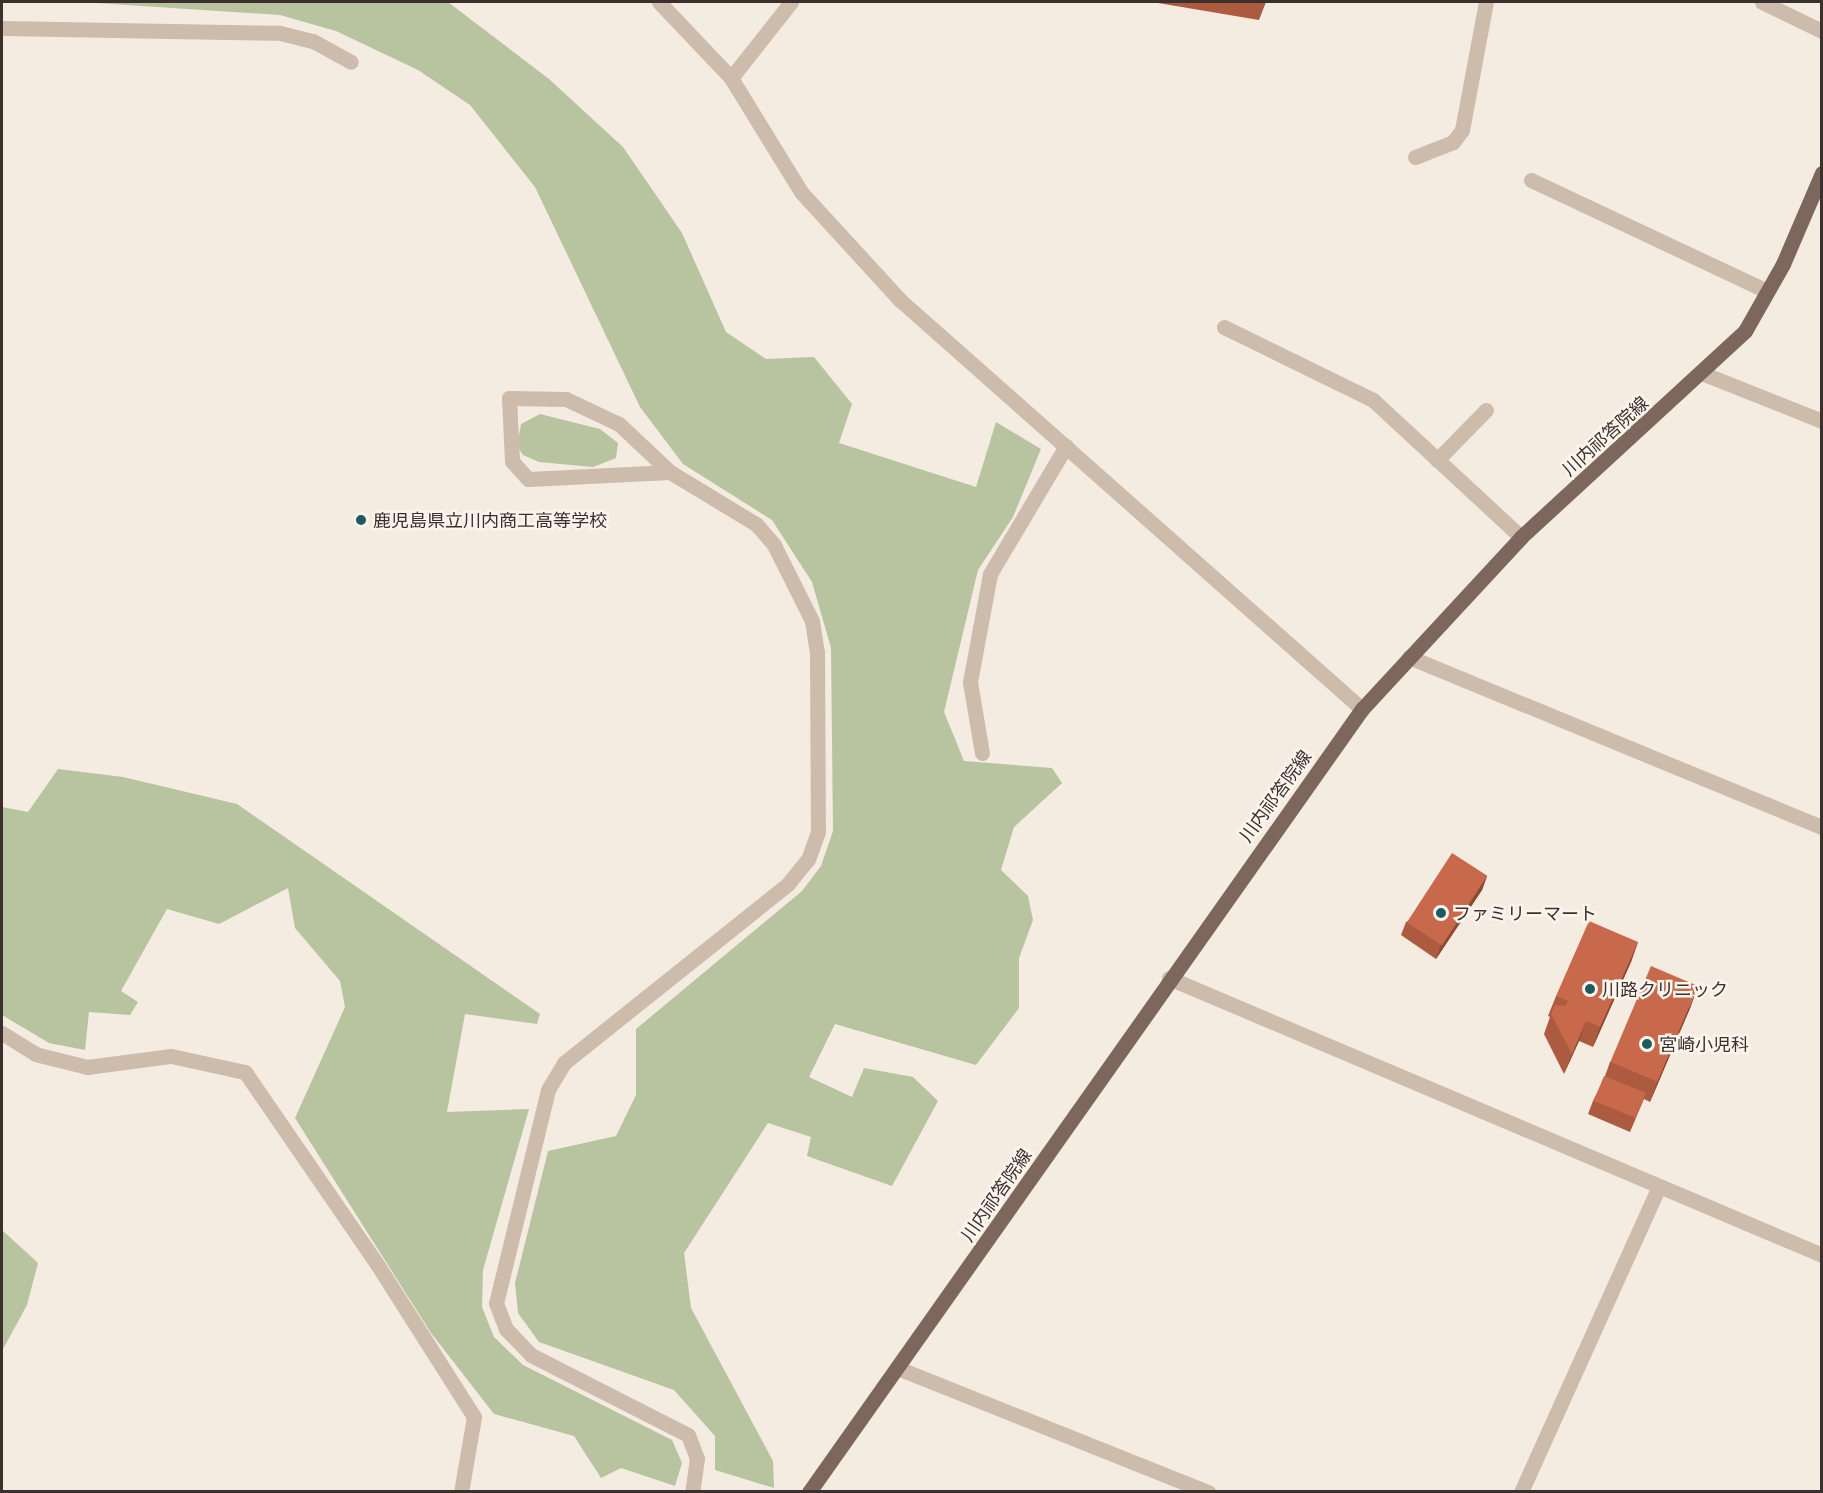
<!DOCTYPE html>
<html>
<head>
<meta charset="utf-8">
<style>
  body { margin:0 }
  #map { position:relative; width:1823px; height:1493px; overflow:hidden; background:#f4ebe1; font-family:Barlow,"Noto Sans JP",sans-serif }
  div>[style] { position:absolute }
  .green>* { inset:0; background:#b8c4a0 }
  .minor>* { height:15px; margin:-7.5px; padding:0 7.5px; transform-origin:7.5px; border-radius:7.5px; background:#cdbbac }
  .major>* { height:15px; margin:-7.5px; padding:0 7.5px; transform-origin:7.5px; border-radius:7.5px; background:#7d675c }
  .wall>* { inset:0; background:#ac5a40 }
  .shaded-wall>* { inset:0; background:#8c4a34 }
  .building>* { inset:0; background:#c8694b; transform-origin:0 0 }
  .dots>* { width:16px; height:16px; translate:-50% -50%; box-sizing:border-box; border:3px solid #fbf5ee; border-radius:50% }
  span { translate:-50% -50%; white-space:nowrap; text-align:center; line-height:1.15; -webkit-text-stroke:5px #fbf5ee; paint-order:stroke }
  .street-label { font-size:18px; color:#3b302b }
  .poi-label { font-size:18px; color:#3b302b }
  .left { translate:0 -50%; text-align:left }
  .frame { position:absolute; inset:0; border:3px solid #3b302b; pointer-events:none }
</style>
</head>
<body>
<div id="map">
  <div class="green">
    <i style="clip-path:polygon(81px 2px,448px 2px,549px 79px,623px 147px,682px 233px,726px 332px,766px 359px,814px 357px,852px 404px,839px 443px,976px 487px,996px 422px,1041px 449px,1013px 517px,978px 570px,944px 712px,964px 761px,1052px 768px,1062px 783px,1014px 827px,1001px 870px,1028px 896px,1033px 920px,1019px 958px,1019px 1008px,976px 1065px,835px 1024px,809px 1077px,852px 1097px,864px 1068px,913px 1077px,938px 1101px,892px 1186px,807px 1156px,811px 1137px,768px 1123px,684px 1253px,691px 1308px,773px 1461px,774px 1488px,715px 1470px,715px 1436px,674px 1390px,539px 1342px,518px 1313px,515px 1283px,548px 1151px,616px 1136px,636px 1095px,636px 1029px,802px 891px,821px 866px,833px 831px,831px 648px,812px 582px,772px 520px,683px 464px,640px 407px,535px 187px,470px 105px,418px 70px,336px 31px,280px 15px)"></i>
    <i style="clip-path:polygon(540px 414px,600px 429px,618px 443px,616px 458px,593px 467px,539px 462px,523px 455px,517px 446px,521px 424px)"></i>
    <i style="clip-path:polygon(58px 769px,123px 777px,237px 804px,540px 1014px,537px 1024px,465px 1014px,447px 1112px,529px 1109px,483px 1270px,482px 1307px,494px 1337px,523px 1365px,672px 1440px,682px 1463px,675px 1486px,621px 1468px,601px 1478px,574px 1436px,494px 1414px,431px 1333px,295px 1118px,345px 1007px,340px 981px,295px 928px,288px 888px,219px 924px,167px 909px,121px 991px,138px 1002px,130px 1015px,89px 1012px,85px 1050px,49px 1043px,2px 1015px,2px 807px,28px 812px)"></i>
    <i style="clip-path:polygon(2px 1230px,38px 1263px,27px 1305px,2px 1351px)"></i>
  </div>
  <div class="minor">
    <i style="left:659px;top:2px;width:105px;rotate:46.5deg"></i>
    <i style="left:731px;top:78px;width:134px;rotate:58.4deg"></i>
    <i style="left:801px;top:192px;width:147px;rotate:47.5deg"></i>
    <i style="left:900px;top:300px;width:617px;rotate:41.52deg"></i>
    <i style="left:1762px;top:2px;width:67px;rotate:25.8deg"></i>
    <i style="left:2px;top:28px;width:278px;rotate:1deg"></i>
    <i style="left:280px;top:33px;width:34px;rotate:14deg"></i>
    <i style="left:313px;top:41px;width:43px;rotate:28.9deg"></i>
    <i style="left:731px;top:78px;width:97px;rotate:-51.7deg"></i>
    <i style="left:1415px;top:157px;width:41px;rotate:-21.5deg"></i>
    <i style="left:1453px;top:142px;width:15px;rotate:-53deg"></i>
    <i style="left:1462px;top:130px;width:130px;rotate:-79.4deg"></i>
    <i style="left:1531px;top:180px;width:261px;rotate:25.2deg"></i>
    <i style="left:1224px;top:327px;width:166px;rotate:26.1deg"></i>
    <i style="left:1373px;top:400px;width:202px;rotate:42.8deg"></i>
    <i style="left:1704px;top:374px;width:127px;rotate:21.7deg"></i>
    <i style="left:1437px;top:460px;width:70px;rotate:-45.6deg"></i>
    <i style="left:670px;top:472px;width:142px;rotate:177.2deg"></i>
    <i style="left:528px;top:479px;width:24px;rotate:-132deg"></i>
    <i style="left:512px;top:461px;width:63px;rotate:-92.7deg"></i>
    <i style="left:509px;top:398px;width:57px;rotate:1deg"></i>
    <i style="left:566px;top:399px;width:59px;rotate:25.3deg"></i>
    <i style="left:619px;top:424px;width:70px;rotate:43.3deg"></i>
    <i style="left:670px;top:472px;width:100px;rotate:31.2deg"></i>
    <i style="left:756px;top:524px;width:28px;rotate:49deg"></i>
    <i style="left:774px;top:545px;width:85px;rotate:63.4deg"></i>
    <i style="left:812px;top:621px;width:31px;rotate:81deg"></i>
    <i style="left:817px;top:652px;width:180px;rotate:89.7deg"></i>
    <i style="left:818px;top:832px;width:29px;rotate:110deg"></i>
    <i style="left:808px;top:859px;width:32px;rotate:129deg"></i>
    <i style="left:788px;top:884px;width:287px;rotate:141.4deg"></i>
    <i style="left:564px;top:1063px;width:31px;rotate:121deg"></i>
    <i style="left:548px;top:1090px;width:219px;rotate:103.7deg"></i>
    <i style="left:496px;top:1303px;width:28px;rotate:69deg"></i>
    <i style="left:506px;top:1329px;width:36px;rotate:46deg"></i>
    <i style="left:531px;top:1355px;width:176px;rotate:27deg"></i>
    <i style="left:688px;top:1435px;width:25px;rotate:69deg"></i>
    <i style="left:697px;top:1458px;width:34px;rotate:98deg"></i>
    <i style="left:1409px;top:657px;width:447px;rotate:22.4deg"></i>
    <i style="left:982px;top:753px;width:72px;rotate:-99.6deg"></i>
    <i style="left:970px;top:682px;width:110px;rotate:-79.5deg"></i>
    <i style="left:990px;top:574px;width:149px;rotate:-59.3deg"></i>
    <i style="left:1169px;top:978px;width:709px;rotate:22.99deg"></i>
    <i style="left:2px;top:1033px;width:39px;rotate:32deg"></i>
    <i style="left:35px;top:1054px;width:54px;rotate:14deg"></i>
    <i style="left:87px;top:1067px;width:85px;rotate:-7.5deg"></i>
    <i style="left:171px;top:1056px;width:76px;rotate:12.2deg"></i>
    <i style="left:245px;top:1072px;width:233px;rotate:55.5deg"></i>
    <i style="left:377px;top:1264px;width:181px;rotate:57.6deg"></i>
    <i style="left:474px;top:1417px;width:76px;rotate:99.8deg"></i>
    <i style="left:900px;top:1369px;width:332px;rotate:21.8deg"></i>
    <i style="left:1521px;top:1492px;width:333px;rotate:-65.7deg"></i>
  </div>
  <div class="major">
    <i style="left:809px;top:1492px;width:959px;rotate:-54.77deg"></i>
    <i style="left:1362px;top:709px;width:234px;rotate:-47.2deg"></i>
    <i style="left:1521px;top:537px;width:304px;rotate:-42.6deg"></i>
    <i style="left:1745px;top:331px;width:77px;rotate:-60.4deg"></i>
    <i style="left:1783px;top:264px;width:99px;rotate:-66.8deg"></i>
  </div>
  <div class="wall">
    <i style="clip-path:polygon(1152px 2px,1266px 2px,1259px 20px)"></i>
    <i style="clip-path:polygon(1487px 876px,1482px 890px,1436px 959px,1401px 935px,1406px 922px)"></i>
    <i style="clip-path:polygon(1638px 942px,1631px 962px,1593px 1047px,1579px 1041px,1564px 1074px,1544px 1034px,1550px 1017px,1548px 1016px,1556px 996px)"></i>
    <i style="clip-path:polygon(1691px 1006px,1650px 1102px,1644px 1099px,1630px 1132px,1588px 1114px,1593px 1101px,1605px 1076px,1610px 1062px)"></i>
  </div>
  <div class="shaded-wall">
    <i style="clip-path:polygon(1487px 876px,1482px 890px,1436px 959px,1441px 945px)"></i>
    <i style="clip-path:polygon(1638px 942px,1631px 962px,1593px 1047px,1600px 1027px)"></i>
    <i style="clip-path:polygon(1698px 986px,1691px 1006px,1650px 1102px,1657px 1082px)"></i>
    <i style="clip-path:polygon(1586px 1021px,1579px 1041px,1564px 1074px,1572px 1054px)"></i>
  </div>
  <div class="building">
    <i style="left:1452px;top:853px;width:42px;height:83px;rotate:33deg"></i>
    <i style="clip-path:polygon(1589px 921px,1638px 942px,1600px 1027px,1586px 1021px,1572px 1054px,1551px 1014px,1555px 1005px,1565px 1006px,1568px 1001px,1556px 996px)"></i>
    <i style="left:1651px;top:966px;width:51px;height:104px;rotate:23deg"></i>
    <i style="left:1604px;top:1076px;width:45px;height:27px;rotate:22deg"></i>
  </div>
  <div class="dots">
    <i style="left:361px;top:520px;background:#1f5a5e"></i>
    <i style="left:1441px;top:913px;background:#1f5a5e"></i>
    <i style="left:1590px;top:989px;background:#1f5a5e"></i>
    <i style="left:1647px;top:1044px;background:#1f5a5e"></i>
  </div>
  <div class="street-label">
    <span style="left:1605px;top:436px;rotate:-42deg">川内祁答院線</span>
    <span style="left:1275px;top:796px;rotate:-54deg">川内祁答院線</span>
    <span style="left:996px;top:1195px;rotate:-55deg">川内祁答院線</span>
  </div>
  <div class="poi-label">
    <span class="left" style="left:373px;top:520px">鹿児島県立川内商工高等学校</span>
    <span class="left" style="left:1453px;top:913px">ファミリーマート</span>
    <span class="left" style="left:1602px;top:989px">川路クリニック</span>
    <span class="left" style="left:1659px;top:1044px">宮崎小児科</span>
  </div>
  <div class="frame"></div>
</div>
</body>
</html>
